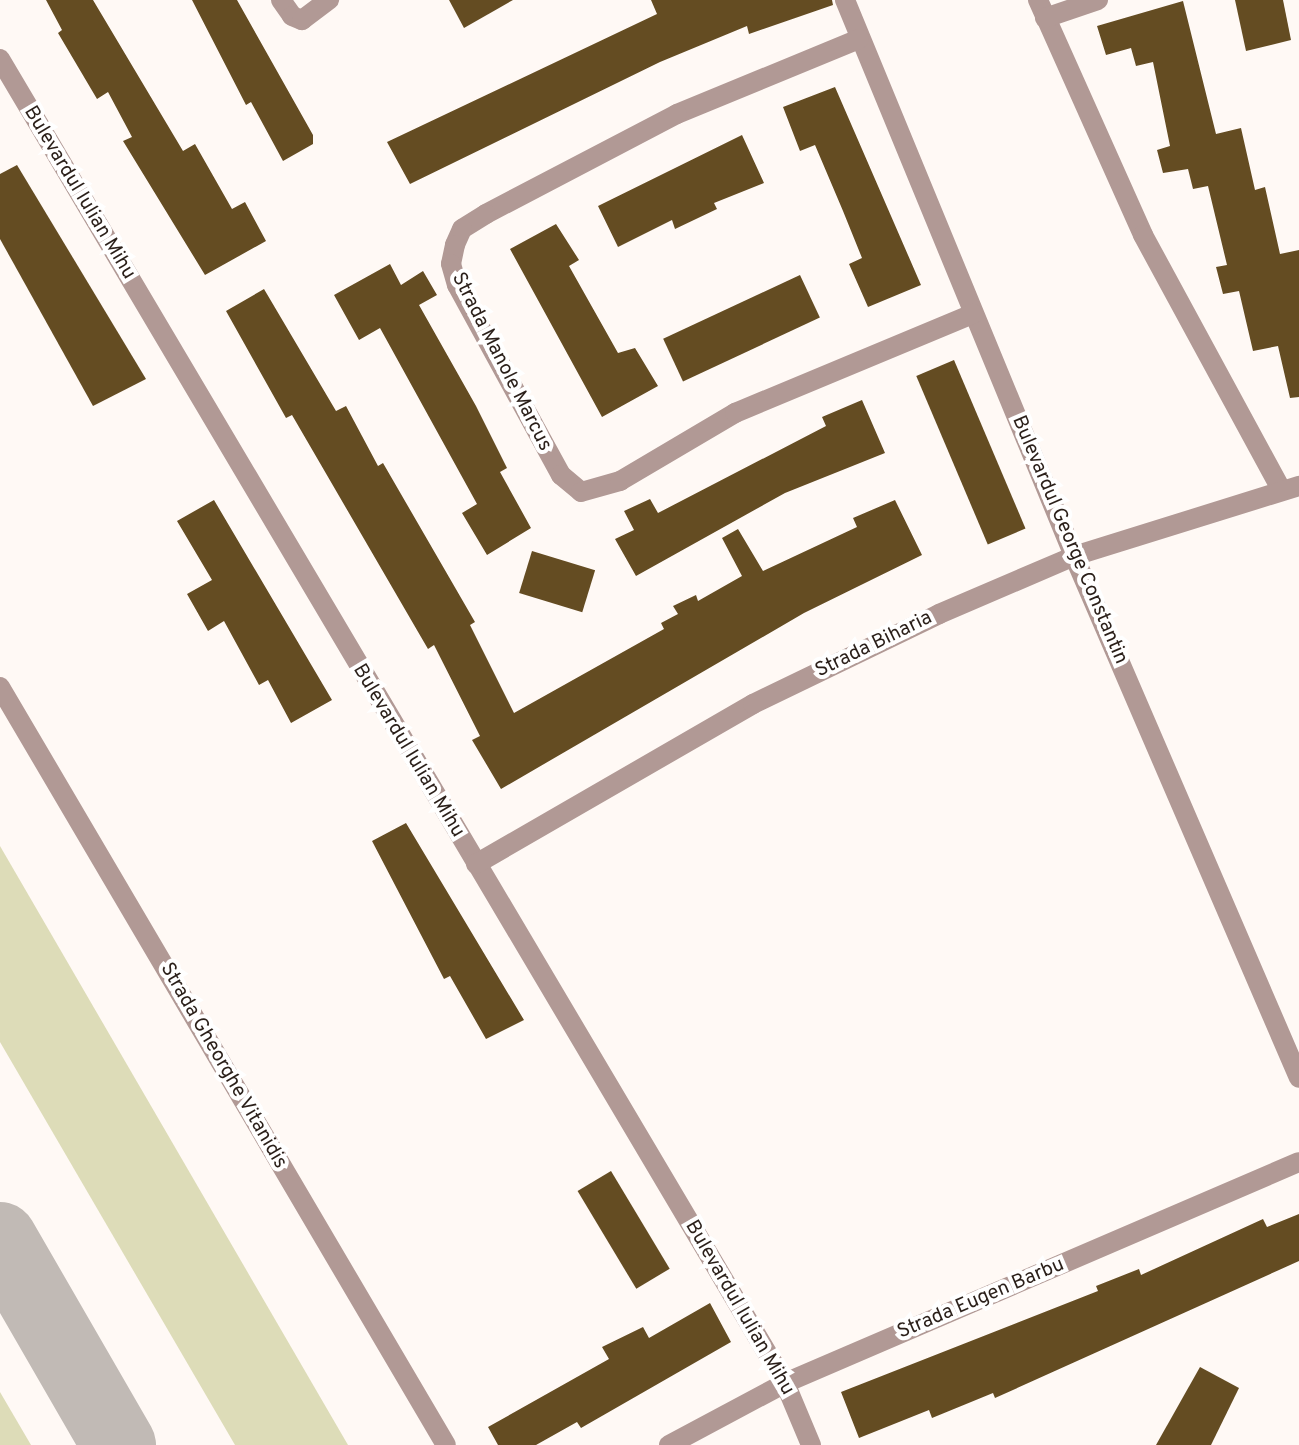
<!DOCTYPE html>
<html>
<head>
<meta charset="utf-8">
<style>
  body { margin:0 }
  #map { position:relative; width:1299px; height:1445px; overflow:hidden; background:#fff9f5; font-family:Overpass,sans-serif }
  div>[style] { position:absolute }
  .green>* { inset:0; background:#dddcb8 }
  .taxiway>* { height:74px; margin:-37px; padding:0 37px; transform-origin:37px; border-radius:37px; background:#c1bab5 }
  .building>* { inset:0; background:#644c22; transform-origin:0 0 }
  .minor>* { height:20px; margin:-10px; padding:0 10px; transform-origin:10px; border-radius:10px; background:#b19995 }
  span { translate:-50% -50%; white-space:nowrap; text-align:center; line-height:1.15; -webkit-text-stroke:8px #fff; paint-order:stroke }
  .street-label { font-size:20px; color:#2a1f19 }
</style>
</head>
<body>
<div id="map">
  <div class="green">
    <i style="clip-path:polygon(0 846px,348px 1445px,235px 1445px,0 1042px)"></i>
    <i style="clip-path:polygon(0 1392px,31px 1445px,0 1445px)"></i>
  </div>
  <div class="taxiway">
    <i style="left:0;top:1239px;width:238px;rotate:60deg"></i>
  </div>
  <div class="building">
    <i style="clip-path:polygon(46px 0,93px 0,183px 151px,195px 144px,232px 209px,245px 202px,266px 241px,205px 275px,123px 141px,132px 137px,108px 92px,97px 99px,58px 33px,62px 30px)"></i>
    <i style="clip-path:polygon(192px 0,237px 0,313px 135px,313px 144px,283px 161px,251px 102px,246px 105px)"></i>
    <i style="clip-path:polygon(449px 0,513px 0,464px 28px)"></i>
    <i style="clip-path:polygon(651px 0,832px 0,833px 5px,749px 34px,747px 26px,660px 62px,410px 184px,387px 142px,657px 14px)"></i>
    <i style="clip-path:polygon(1235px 0,1283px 0,1291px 40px,1246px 51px)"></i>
    <i style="clip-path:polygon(1183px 1px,1216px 134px,1241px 128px,1255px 190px,1265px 187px,1280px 254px,1299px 250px,1299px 397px,1290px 398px,1278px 346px,1253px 351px,1239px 291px,1223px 294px,1216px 267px,1227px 265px,1208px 186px,1193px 189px,1188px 169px,1163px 173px,1157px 150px,1170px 146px,1153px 62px,1136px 66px,1131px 48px,1106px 55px,1097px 26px)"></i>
    <i style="clip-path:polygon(835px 87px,921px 285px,868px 307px,849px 264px,862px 258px,843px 211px,815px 145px,800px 151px,783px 107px)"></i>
    <i style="clip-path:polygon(742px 135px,764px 183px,714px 203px,717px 209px,675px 229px,672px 220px,618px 247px,598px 206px)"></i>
    <i style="clip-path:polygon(17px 165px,146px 379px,93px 406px,0 239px,0 174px)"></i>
    <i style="clip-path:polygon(556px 224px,579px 260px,569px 266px,618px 353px,635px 348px,658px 386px,602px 417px,510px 249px)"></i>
    <i style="clip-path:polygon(390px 264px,401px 285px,423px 271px,437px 295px,419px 305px,476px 406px,507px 468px,500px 472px,531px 528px,487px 555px,462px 513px,477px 504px,380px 328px,359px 340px,334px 295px)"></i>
    <i style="left:800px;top:275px;width:47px;height:151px;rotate:65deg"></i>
    <i style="clip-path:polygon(264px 289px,336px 411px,346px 406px,378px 466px,383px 463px,475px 622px,470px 625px,514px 713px,664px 629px,661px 623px,678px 614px,673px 606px,696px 595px,698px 601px,742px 576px,722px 538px,738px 529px,763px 571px,857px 527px,853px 518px,895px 500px,922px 555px,804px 613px,501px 789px,472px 740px,480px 736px,434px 645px,428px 649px,292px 415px,286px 418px,226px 311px)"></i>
    <i style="left:954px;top:360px;width:183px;height:41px;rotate:67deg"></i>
    <i style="clip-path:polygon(862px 400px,885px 453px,785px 493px,636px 576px,615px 539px,634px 530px,624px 511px,650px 499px,658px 513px,826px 426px,822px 417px)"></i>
    <i style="clip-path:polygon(214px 500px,332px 700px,291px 723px,268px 680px,259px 685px,224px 621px,208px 631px,187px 594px,212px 580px,177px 521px)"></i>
    <i style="left:532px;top:551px;width:66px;height:44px;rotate:17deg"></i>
    <i style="clip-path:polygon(406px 823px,524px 1020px,486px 1039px,450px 976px,444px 979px,372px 841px)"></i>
    <i style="left:611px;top:1171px;width:114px;height:39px;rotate:59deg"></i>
    <i style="clip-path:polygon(1299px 1214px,1299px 1261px,995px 1398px,993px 1393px,932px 1418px,929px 1410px,859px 1438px,841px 1392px,1098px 1291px,1096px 1286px,1139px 1269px,1141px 1275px,1263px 1219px,1267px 1227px)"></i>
    <i style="clip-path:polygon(710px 1303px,731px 1342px,581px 1428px,577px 1422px,536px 1445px,498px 1445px,488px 1427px,609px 1359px,602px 1347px,643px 1327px,649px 1338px)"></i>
    <i style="clip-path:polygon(1200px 1367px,1239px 1388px,1211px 1445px,1156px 1445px)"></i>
  </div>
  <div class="minor">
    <i style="left:281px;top:0;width:19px;rotate:55deg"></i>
    <i style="left:292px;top:16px;width:11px;rotate:22deg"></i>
    <i style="left:302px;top:20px;width:34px;rotate:-37deg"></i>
    <i style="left:845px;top:0;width:601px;rotate:67.61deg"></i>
    <i style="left:1074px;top:556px;width:568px;rotate:66.68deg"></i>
    <i style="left:1038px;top:0;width:257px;rotate:65.9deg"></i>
    <i style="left:1143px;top:235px;width:289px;rotate:61.5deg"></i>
    <i style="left:1045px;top:18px;width:56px;rotate:-18.8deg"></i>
    <i style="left:859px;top:39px;width:197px;rotate:157.6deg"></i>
    <i style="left:677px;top:114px;width:216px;rotate:152.4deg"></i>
    <i style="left:486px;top:214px;width:28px;rotate:148deg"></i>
    <i style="left:462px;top:229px;width:17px;rotate:114deg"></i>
    <i style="left:455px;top:245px;width:19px;rotate:102deg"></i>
    <i style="left:451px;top:264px;width:22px;rotate:74deg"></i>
    <i style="left:457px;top:285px;width:217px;rotate:61.3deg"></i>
    <i style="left:561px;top:475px;width:26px;rotate:40deg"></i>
    <i style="left:581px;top:492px;width:41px;rotate:-15.8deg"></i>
    <i style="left:620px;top:481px;width:134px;rotate:-30.6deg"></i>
    <i style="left:735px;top:413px;width:258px;rotate:-22.6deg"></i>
    <i style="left:0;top:59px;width:1539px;rotate:59.34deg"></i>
    <i style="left:785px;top:1383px;width:67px;rotate:67.2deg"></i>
    <i style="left:0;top:687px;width:879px;rotate:59.53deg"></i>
    <i style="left:476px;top:864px;width:320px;rotate:-30deg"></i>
    <i style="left:753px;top:704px;width:207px;rotate:-25.8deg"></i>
    <i style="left:939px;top:614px;width:147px;rotate:-23.2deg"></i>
    <i style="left:1074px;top:556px;width:236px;rotate:-17.3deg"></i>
    <i style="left:669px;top:1445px;width:132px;rotate:-28.1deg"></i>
    <i style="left:785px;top:1383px;width:559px;rotate:-23.27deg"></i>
  </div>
  <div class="street-label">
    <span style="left:79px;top:193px;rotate:59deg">Bulevardul Iulian Mihu</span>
    <span style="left:501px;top:362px;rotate:63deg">Strada Manole Marcus</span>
    <span style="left:1069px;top:540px;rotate:67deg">Bulevardul George Constantin</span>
    <span style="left:874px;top:645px;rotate:-26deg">Strada Biharia</span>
    <span style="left:408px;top:751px;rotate:59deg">Bulevardul Iulian Mihu</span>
    <span style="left:223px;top:1066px;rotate:60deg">Strada Gheorghe Vitanidis</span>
    <span style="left:981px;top:1299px;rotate:-23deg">Strada Eugen Barbu</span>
    <span style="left:739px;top:1308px;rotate:60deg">Bulevardul Iulian Mihu</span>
  </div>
</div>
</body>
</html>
